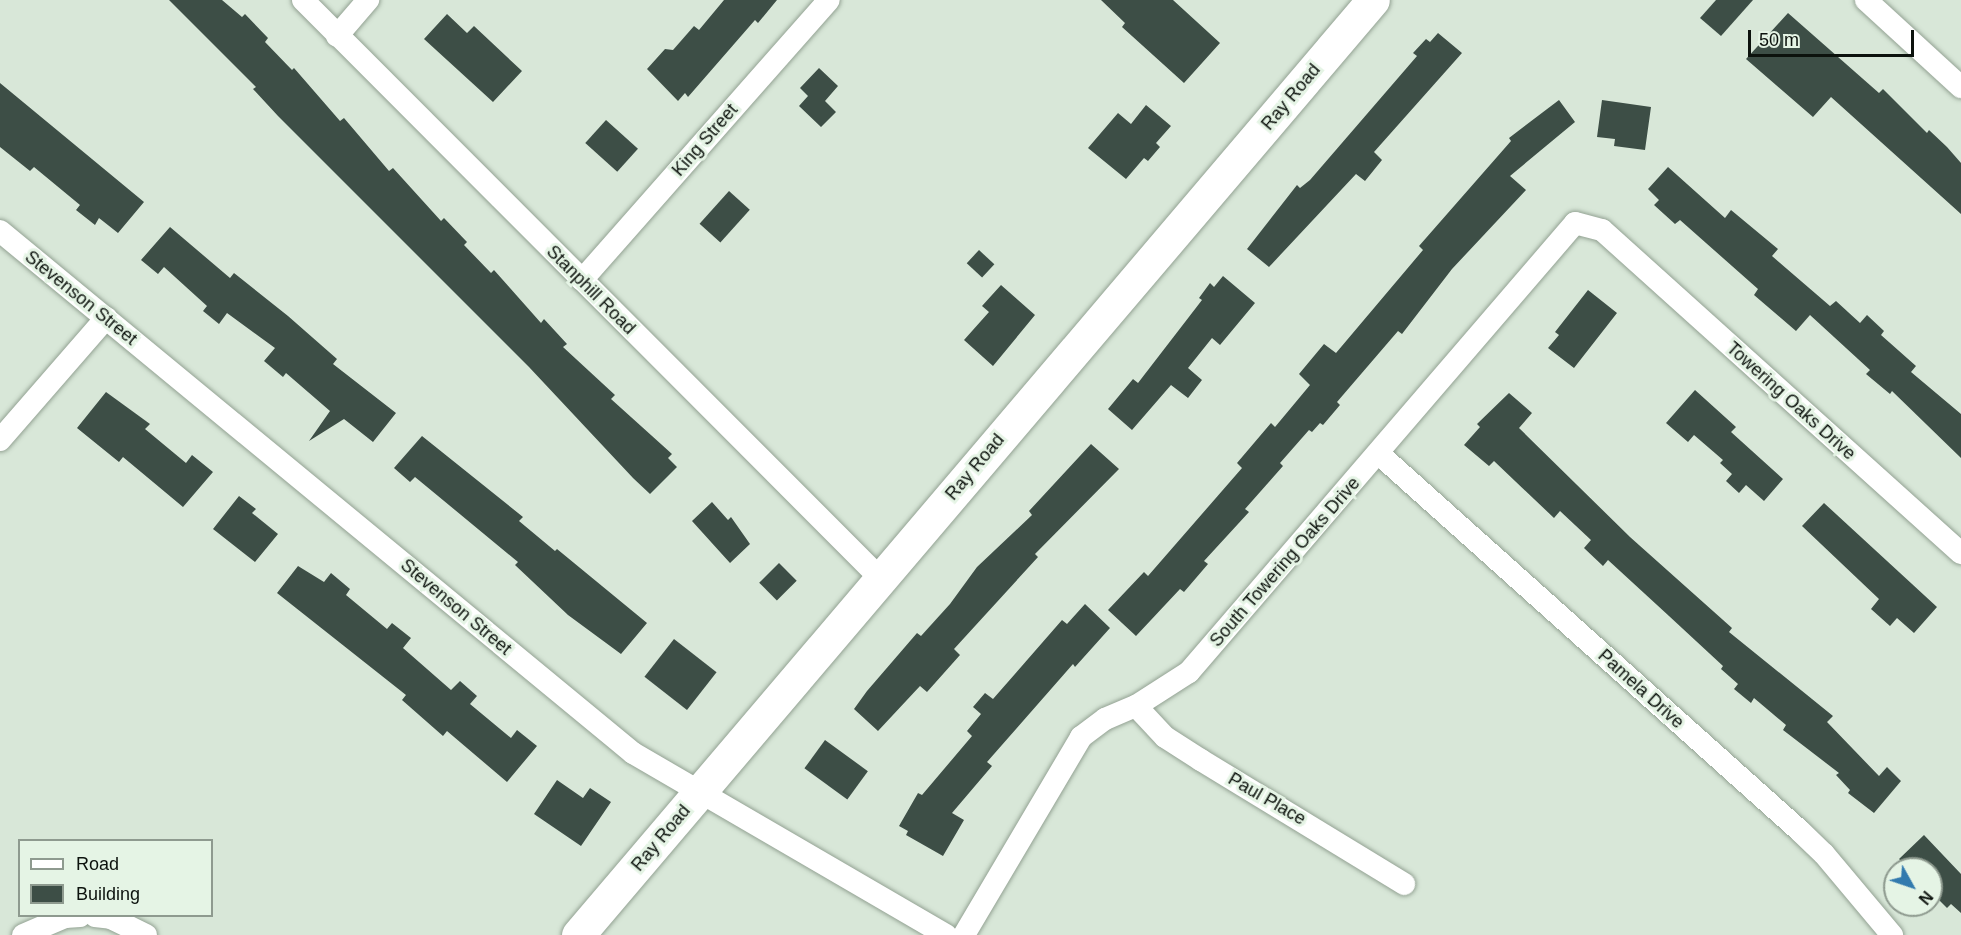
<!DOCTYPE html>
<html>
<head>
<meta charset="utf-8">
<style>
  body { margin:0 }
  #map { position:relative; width:1961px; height:935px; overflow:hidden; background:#d8e7d8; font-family:Helvetica,sans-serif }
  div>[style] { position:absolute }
  .building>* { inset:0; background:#3d4e46; transform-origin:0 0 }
  .roads { filter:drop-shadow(0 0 2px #93a293) drop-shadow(0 0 2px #93a293) }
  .street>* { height:22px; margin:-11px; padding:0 11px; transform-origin:11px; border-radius:11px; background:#fff }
  .secondary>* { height:33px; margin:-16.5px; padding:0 16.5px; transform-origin:16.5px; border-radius:16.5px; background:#fff }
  span { translate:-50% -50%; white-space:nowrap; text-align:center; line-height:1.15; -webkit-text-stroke:6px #e5f4e5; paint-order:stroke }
  .street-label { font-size:18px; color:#0c120d }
  .legend { position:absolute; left:18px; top:839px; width:195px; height:78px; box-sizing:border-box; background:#e5f4e5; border:2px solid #8e9a8f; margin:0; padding:8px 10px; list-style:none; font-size:18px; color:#0c120d }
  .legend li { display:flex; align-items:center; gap:12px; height:30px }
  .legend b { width:30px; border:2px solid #8e9a8f }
  .north { position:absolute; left:1883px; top:857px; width:60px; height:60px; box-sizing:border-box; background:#e5f4e5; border:2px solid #8e9a8f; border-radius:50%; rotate:130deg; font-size:16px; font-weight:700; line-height:24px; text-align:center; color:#0c120d }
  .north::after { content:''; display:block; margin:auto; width:21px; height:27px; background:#327aae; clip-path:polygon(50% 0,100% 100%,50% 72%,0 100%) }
  .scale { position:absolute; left:1748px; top:30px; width:166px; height:27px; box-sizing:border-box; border:3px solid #0c120d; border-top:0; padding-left:8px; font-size:18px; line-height:21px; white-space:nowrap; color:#0c120d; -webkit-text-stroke:4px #e5f4e5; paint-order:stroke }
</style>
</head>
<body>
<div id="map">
  <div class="building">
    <i style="clip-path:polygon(169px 0,222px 0,242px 17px,245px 14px,268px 38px,265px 42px,292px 70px,294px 68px,340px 121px,344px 118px,389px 171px,393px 168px,441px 221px,444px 218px,467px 242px,464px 245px,491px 273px,494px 270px,541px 323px,544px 319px,567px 344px,563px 347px,615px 395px,611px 399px,672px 454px,668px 458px,677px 467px,650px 494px,633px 478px,529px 367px,278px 116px,253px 89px,256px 87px)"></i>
    <i style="clip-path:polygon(724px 0,777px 0,758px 23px,755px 20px,688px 97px,685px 93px,678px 101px,647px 69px,665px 49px,673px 50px,694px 26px,699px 30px)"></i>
    <i style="clip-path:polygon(1101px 0,1173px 0,1220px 43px,1184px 83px,1122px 27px,1125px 23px)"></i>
    <i style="clip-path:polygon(1716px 0,1753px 0,1721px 36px,1700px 18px)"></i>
    <i style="clip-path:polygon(1788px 13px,1879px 93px,1883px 89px,1927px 133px,1929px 130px,1947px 147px,1961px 163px,1961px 214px,1831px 97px,1813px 117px,1746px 59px)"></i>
    <i style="clip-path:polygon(447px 14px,467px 33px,474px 26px,522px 71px,493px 102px,424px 39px)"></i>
    <i style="clip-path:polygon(1438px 33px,1462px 53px,1374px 152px,1382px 160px,1365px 181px,1356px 174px,1269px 267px,1247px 249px,1297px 185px,1300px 188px,1310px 180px,1417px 56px,1413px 53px,1426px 39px,1430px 42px)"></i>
    <i style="clip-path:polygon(819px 68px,838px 86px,825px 101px,836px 112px,821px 127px,799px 106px,808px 96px,800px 88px)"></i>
    <i style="clip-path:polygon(0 83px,144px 202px,118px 233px,99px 218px,95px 225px,76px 210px,80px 205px,34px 167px,30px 171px,0 147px)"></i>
    <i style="clip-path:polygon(1559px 100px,1575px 122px,1510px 176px,1526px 190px,1452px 269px,1402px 334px,1398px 331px,1337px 402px,1340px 405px,1323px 425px,1320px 423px,1312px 432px,1309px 430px,1280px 463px,1283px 466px,1245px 509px,1249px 512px,1204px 561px,1208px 564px,1184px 592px,1180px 589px,1136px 636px,1108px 610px,1144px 572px,1148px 576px,1242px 468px,1237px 463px,1271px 423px,1275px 427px,1310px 385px,1299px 374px,1324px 344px,1336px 353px,1423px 250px,1419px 246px,1511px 141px,1509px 138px)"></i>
    <i style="clip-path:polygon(1602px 100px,1651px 107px,1645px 150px,1614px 146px,1615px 139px,1597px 137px)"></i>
    <i style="clip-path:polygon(1146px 105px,1171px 126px,1156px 143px,1160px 147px,1148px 161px,1144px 158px,1126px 179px,1088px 148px,1118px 113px,1131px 124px)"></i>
    <i style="left:606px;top:120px;width:43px;height:31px;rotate:42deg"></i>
    <i style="clip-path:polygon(1668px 167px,1725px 218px,1731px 210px,1778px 249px,1772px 256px,1830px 306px,1836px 301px,1860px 323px,1867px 315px,1884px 331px,1881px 335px,1916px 366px,1911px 372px,1961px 414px,1961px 458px,1892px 391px,1890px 394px,1866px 374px,1870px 370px,1810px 315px,1796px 331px,1754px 295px,1758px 289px,1680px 220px,1675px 224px,1654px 205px,1659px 200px,1648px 189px)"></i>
    <i style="left:729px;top:191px;width:28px;height:44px;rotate:42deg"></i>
    <i style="clip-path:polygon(170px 227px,230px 278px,234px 273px,288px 316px,337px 359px,333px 364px,396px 413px,373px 442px,344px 419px,309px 441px,330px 411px,286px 373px,283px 377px,264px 361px,275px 348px,227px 313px,219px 324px,203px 311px,207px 306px,164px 267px,158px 274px,141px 260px)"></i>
    <i style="left:979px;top:250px;width:21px;height:18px;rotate:43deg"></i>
    <i style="clip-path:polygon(1223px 276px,1255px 303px,1220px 345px,1212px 338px,1188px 368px,1202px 380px,1188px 398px,1171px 385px,1132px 430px,1108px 409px,1133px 379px,1138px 383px,1202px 300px,1199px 298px,1210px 283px,1214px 287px)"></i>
    <i style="clip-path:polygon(1001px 285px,1035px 315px,993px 366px,964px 340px,989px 312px,982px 306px)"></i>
    <i style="clip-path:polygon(1588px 290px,1617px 313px,1574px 368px,1548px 348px,1559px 335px,1555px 332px)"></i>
    <i style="clip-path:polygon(1695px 390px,1736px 427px,1731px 432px,1783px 479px,1764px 501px,1746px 485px,1739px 493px,1726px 481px,1732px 474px,1720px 463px,1723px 460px,1694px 435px,1688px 442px,1666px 423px)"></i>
    <i style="clip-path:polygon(106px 392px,150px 424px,145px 429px,186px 463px,192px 455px,213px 472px,183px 507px,123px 457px,119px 462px,77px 428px)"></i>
    <i style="clip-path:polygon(1509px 393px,1532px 413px,1519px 428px,1630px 537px,1732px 628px,1729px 632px,1833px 716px,1827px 722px,1879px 776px,1887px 767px,1901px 781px,1874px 813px,1848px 793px,1850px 790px,1836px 775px,1839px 773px,1783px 730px,1786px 725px,1754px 698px,1751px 703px,1734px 689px,1738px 684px,1721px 669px,1723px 666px,1669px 616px,1608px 560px,1603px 566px,1584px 548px,1591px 540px,1560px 511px,1554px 518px,1494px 461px,1489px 466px,1464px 445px,1480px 427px,1477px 424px)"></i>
    <i style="clip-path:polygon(422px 436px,523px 517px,519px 521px,555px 551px,557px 549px,647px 623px,621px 654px,568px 615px,515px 565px,518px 562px,415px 477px,410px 482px,394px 468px)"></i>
    <i style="clip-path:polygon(1091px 444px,1119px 469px,1035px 554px,1038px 557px,954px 649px,960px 655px,927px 692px,920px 686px,878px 731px,854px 709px,867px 691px,917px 633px,921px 636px,950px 604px,977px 567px,1032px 515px,1029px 511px)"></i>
    <i style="clip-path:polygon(239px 496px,256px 509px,252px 513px,278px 534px,255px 562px,213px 529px)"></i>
    <i style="clip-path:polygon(712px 502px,728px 520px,731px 517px,750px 544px,730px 563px,692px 521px)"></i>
    <i style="clip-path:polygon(1824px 503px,1937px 607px,1914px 633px,1897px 618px,1890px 626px,1871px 609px,1879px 599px,1802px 526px)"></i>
    <i style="left:779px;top:563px;width:25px;height:28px;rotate:45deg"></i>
    <i style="clip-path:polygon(298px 566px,324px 582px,331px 573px,350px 589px,346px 595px,387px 629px,392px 623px,411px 638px,403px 648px,451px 690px,460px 681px,477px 696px,470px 704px,511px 738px,517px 730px,537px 746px,507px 782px,447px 731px,443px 736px,402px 700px,406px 695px,277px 593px)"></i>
    <i style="clip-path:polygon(1085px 604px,1110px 628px,1075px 667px,1073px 664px,987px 762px,992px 766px,952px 813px,964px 820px,943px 856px,906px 835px,908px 831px,899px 826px,918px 793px,922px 795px,972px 736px,967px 731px,981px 714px,973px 707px,985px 693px,993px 699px,1062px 620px,1067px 624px)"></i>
    <i style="left:674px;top:639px;width:54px;height:48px;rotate:38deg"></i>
    <i style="left:825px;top:740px;width:53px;height:35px;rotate:36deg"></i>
    <i style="clip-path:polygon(557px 780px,583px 798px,590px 788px,611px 802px,581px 846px,534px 814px)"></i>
    <i style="clip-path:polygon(1924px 835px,1961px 874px,1961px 913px,1951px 904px,1947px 908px,1931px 892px,1931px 869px,1909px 869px,1899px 859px)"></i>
  </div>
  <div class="roads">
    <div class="street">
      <i style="left:303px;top:0;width:818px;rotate:45.05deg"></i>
      <i style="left:1866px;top:0;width:129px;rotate:42.5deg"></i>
      <i style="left:337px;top:36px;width:48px;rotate:-49.3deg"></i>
      <i style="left:0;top:231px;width:820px;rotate:39.51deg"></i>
      <i style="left:633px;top:753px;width:362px;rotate:30.2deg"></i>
      <i style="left:582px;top:280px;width:373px;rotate:-48.6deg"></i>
      <i style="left:0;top:440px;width:162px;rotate:-49deg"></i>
      <i style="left:1379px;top:454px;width:565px;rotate:41.84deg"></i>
      <i style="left:1800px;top:831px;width:33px;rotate:44deg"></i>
      <i style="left:1824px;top:854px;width:106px;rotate:50deg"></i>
      <i style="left:1136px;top:706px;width:42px;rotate:46.9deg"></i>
      <i style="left:1165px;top:737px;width:43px;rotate:32.6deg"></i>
      <i style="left:1201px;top:760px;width:238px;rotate:31.4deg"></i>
      <i style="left:95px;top:916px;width:16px;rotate:7deg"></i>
      <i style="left:111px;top:918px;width:39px;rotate:26deg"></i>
      <i style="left:23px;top:935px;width:46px;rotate:-23.2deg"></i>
      <i style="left:65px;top:917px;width:15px;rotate:-4deg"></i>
      <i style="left:964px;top:935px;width:230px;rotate:-59.4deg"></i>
      <i style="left:1081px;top:737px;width:30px;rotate:-37deg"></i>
      <i style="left:1105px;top:719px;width:34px;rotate:-23deg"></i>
      <i style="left:1136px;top:706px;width:63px;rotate:-32.7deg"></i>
      <i style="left:1189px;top:672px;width:592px;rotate:-49.31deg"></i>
      <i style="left:1575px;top:223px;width:28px;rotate:15deg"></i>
      <i style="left:1602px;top:230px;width:483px;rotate:42deg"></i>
    </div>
    <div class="secondary">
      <i style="left:578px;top:935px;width:1227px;rotate:-49.63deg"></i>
    </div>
  </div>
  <div class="street-label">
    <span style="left:1291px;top:97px;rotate:-50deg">Ray Road</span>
    <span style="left:705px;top:140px;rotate:-49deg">King Street</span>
    <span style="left:591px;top:290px;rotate:45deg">Stanphill Road</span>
    <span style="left:81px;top:298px;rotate:39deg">Stevenson Street</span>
    <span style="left:1791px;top:401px;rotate:42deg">Towering Oaks Drive</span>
    <span style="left:975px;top:467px;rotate:-50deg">Ray Road</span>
    <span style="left:1285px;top:562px;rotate:-49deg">South Towering Oaks Drive</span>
    <span style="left:456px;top:607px;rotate:40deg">Stevenson Street</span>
    <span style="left:1641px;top:689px;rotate:42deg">Pamela Drive</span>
    <span style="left:1267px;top:799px;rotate:30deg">Paul Place</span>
    <span style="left:661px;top:838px;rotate:-50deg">Ray Road</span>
  </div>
  <ul class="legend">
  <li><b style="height:8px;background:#fff"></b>Road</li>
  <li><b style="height:16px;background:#3d4e46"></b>Building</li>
  </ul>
  <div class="north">N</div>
  <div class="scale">50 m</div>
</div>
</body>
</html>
